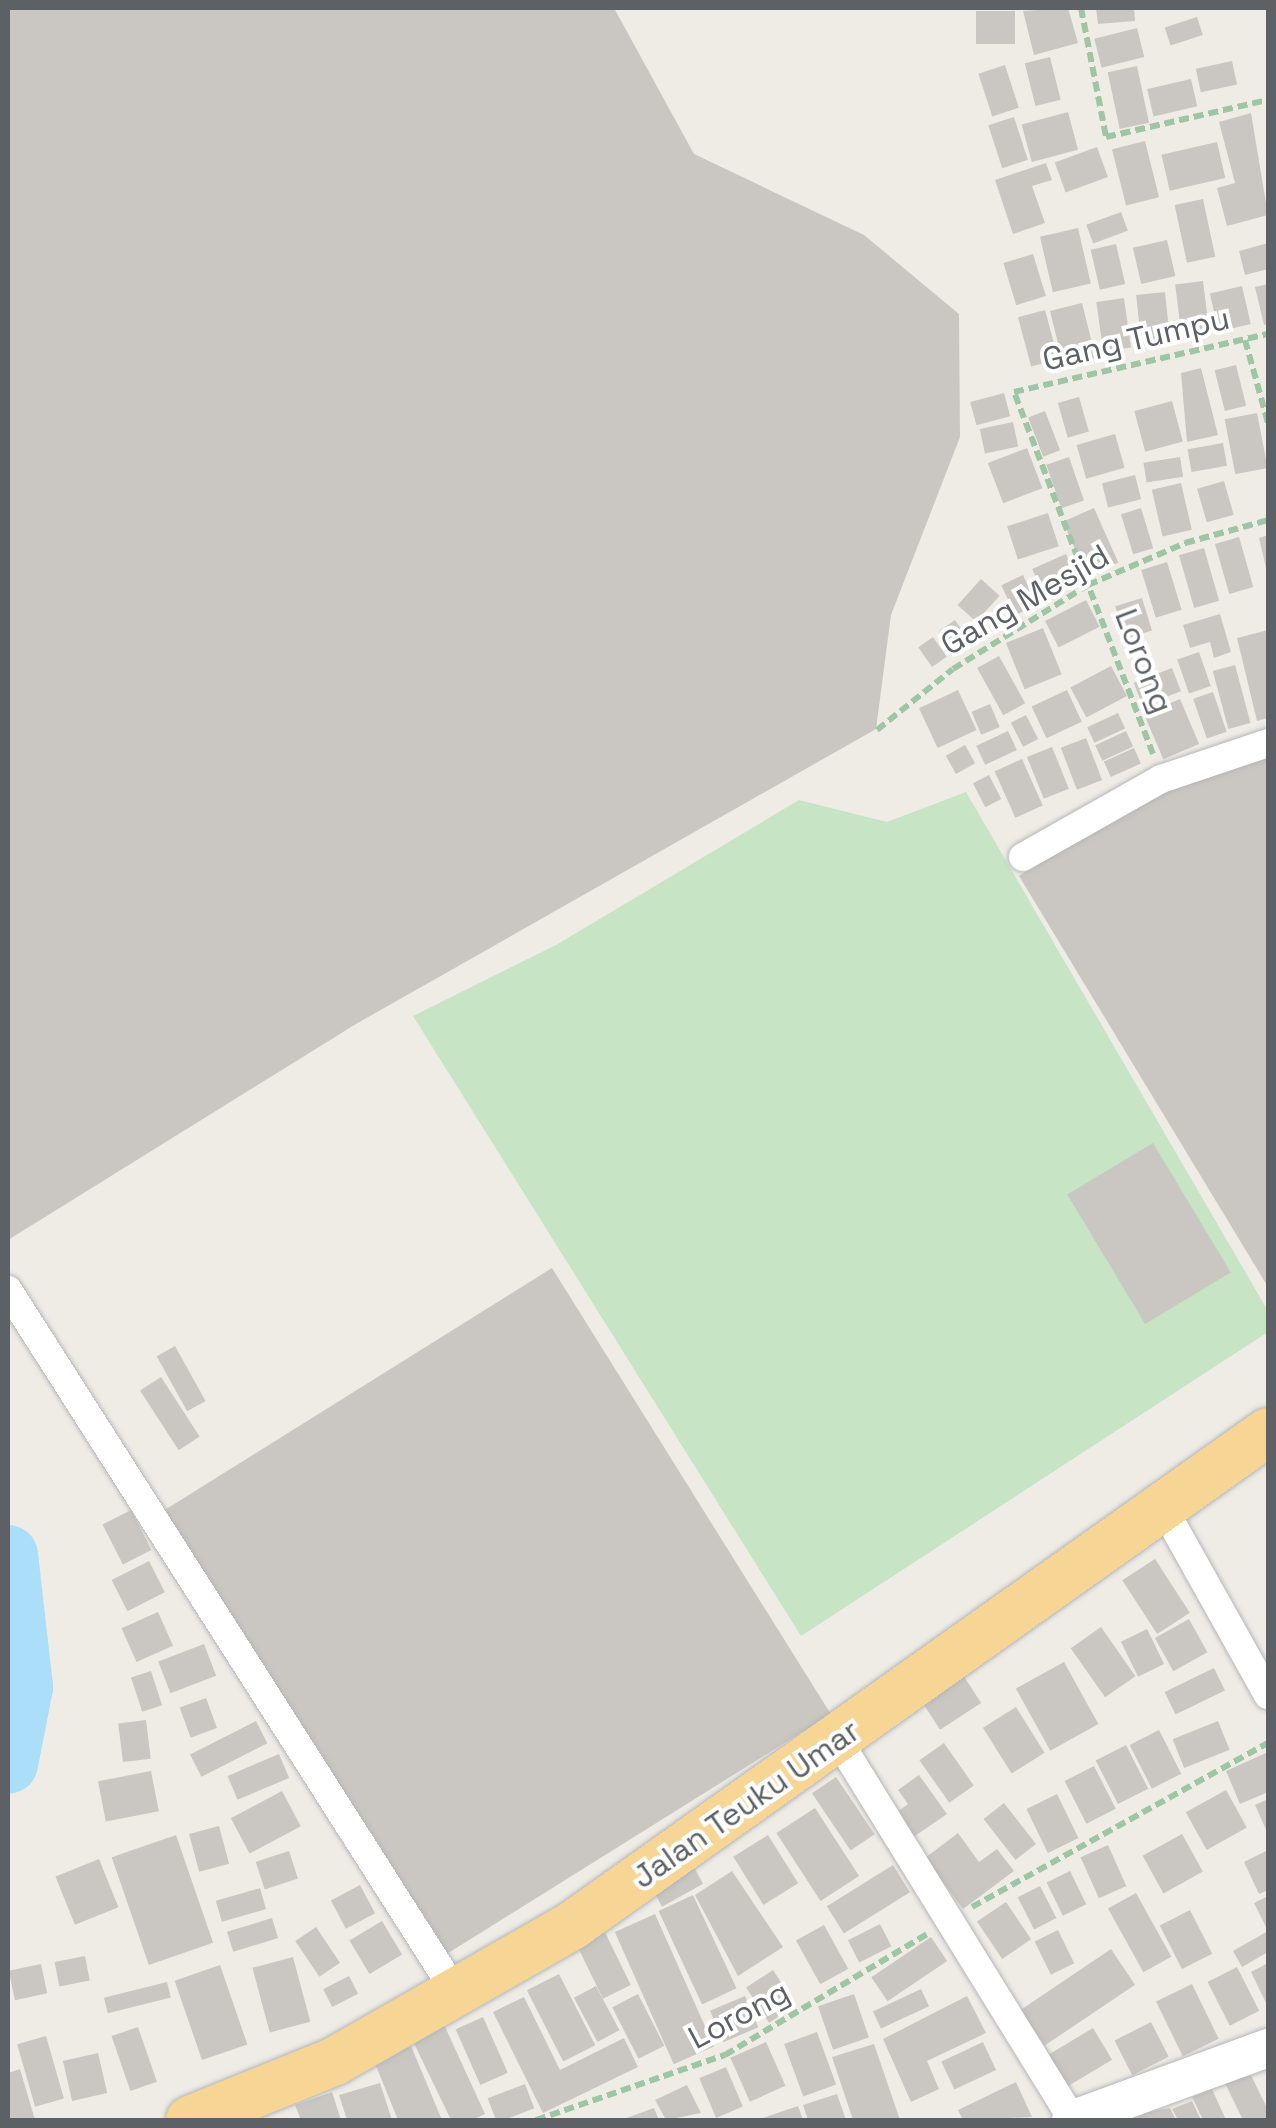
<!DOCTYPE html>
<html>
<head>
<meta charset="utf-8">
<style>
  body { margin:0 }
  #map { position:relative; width:1276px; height:2128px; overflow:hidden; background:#efece6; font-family:"Space Grotesk",sans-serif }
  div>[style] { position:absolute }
  .green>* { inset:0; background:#c7e4c4 }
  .river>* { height:60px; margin:-30px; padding:0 30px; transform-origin:30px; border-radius:30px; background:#abdef9 }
  .building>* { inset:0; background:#cac7c2; transform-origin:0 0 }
  .path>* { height:6px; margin-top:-3px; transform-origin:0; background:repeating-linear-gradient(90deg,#9ec5a6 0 10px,transparent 0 15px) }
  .roads { filter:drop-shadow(0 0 2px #b3b6b9) drop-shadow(0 0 2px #b3b6b9) }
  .street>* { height:28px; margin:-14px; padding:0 14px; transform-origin:14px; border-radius:14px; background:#fff }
  .secondary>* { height:38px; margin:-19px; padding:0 19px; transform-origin:19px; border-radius:19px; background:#fff }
  .highway>* { height:48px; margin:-24px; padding:0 24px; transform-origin:24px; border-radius:24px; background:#f6d595 }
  span { translate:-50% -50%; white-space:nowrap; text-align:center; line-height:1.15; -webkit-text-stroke:8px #fff; paint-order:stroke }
  .street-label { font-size:32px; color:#5d6165 }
  .frame { position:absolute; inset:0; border:10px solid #5d6165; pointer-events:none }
</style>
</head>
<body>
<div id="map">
  <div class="green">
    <i style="clip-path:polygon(966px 792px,1268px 1311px,1268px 1332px,801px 1636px,413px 1016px,556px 945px,799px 800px,887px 822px)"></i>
  </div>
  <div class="river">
    <i style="left:8px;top:1555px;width:133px;rotate:83.5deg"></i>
    <i style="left:23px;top:1687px;width:78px;rotate:101deg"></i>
  </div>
  <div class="building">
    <i style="clip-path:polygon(8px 8px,614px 8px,694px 154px,864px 235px,959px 314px,960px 437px,891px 615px,876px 729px,356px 1024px,8px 1240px)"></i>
    <i style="clip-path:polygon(1068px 8px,1078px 43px,1034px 55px,1023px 11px)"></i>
    <i style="clip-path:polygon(1096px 8px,1134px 8px,1135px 21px,1098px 24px)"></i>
    <i style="left:976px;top:11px;width:39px;height:33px"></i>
    <i style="left:1197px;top:17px;width:19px;height:34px;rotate:72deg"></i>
    <i style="left:1137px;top:28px;width:30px;height:44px;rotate:76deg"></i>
    <i style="left:1050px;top:57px;width:44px;height:26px;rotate:76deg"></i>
    <i style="left:1232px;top:61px;width:24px;height:37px;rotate:78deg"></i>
    <i style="left:1005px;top:65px;width:45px;height:28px;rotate:72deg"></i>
    <i style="left:1137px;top:66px;width:58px;height:30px;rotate:78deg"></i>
    <i style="left:1191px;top:79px;width:28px;height:45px;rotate:77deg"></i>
    <i style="left:1068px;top:112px;width:39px;height:48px;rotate:75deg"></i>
    <i style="clip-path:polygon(1251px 113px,1268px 215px,1227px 226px,1217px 188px,1235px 183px,1219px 122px)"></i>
    <i style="left:1014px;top:117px;width:45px;height:27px;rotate:72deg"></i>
    <i style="left:1145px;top:141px;width:58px;height:34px;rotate:76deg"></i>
    <i style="left:1217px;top:142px;width:37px;height:57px;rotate:77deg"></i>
    <i style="left:1097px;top:147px;width:32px;height:45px;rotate:70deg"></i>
    <i style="clip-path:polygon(1046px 163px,1052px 180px,1032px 186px,1045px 223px,1013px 234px,995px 180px)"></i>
    <i style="left:1203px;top:199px;width:59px;height:29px;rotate:78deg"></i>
    <i style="left:1121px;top:212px;width:20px;height:37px;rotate:70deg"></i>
    <i style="left:1078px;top:228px;width:57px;height:39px;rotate:77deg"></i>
    <i style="left:1167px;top:240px;width:37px;height:35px;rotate:77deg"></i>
    <i style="clip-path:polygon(1268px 243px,1268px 269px,1245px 275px,1239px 251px)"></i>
    <i style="left:1116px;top:244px;width:41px;height:26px;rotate:77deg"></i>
    <i style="left:1033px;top:254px;width:44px;height:31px;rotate:73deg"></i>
    <i style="left:1203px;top:281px;width:56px;height:28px;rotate:83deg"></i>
    <i style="clip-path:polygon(1268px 284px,1268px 324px,1264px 325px,1255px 287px)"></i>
    <i style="left:1242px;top:286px;width:39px;height:33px;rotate:77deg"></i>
    <i style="left:1165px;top:292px;width:51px;height:29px;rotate:84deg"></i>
    <i style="left:1124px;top:298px;width:50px;height:28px;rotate:82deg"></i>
    <i style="left:1082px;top:303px;width:57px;height:33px;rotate:76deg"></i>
    <i style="left:1045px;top:310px;width:51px;height:28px;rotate:75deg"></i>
    <i style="left:1236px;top:365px;width:42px;height:22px;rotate:76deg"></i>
    <i style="clip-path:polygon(1201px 368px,1218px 435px,1187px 442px,1181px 373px)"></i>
    <i style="left:1004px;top:393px;width:24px;height:35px;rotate:75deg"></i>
    <i style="left:1079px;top:397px;width:36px;height:22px;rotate:74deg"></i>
    <i style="left:1172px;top:401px;width:42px;height:39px;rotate:75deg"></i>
    <i style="left:1045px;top:411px;width:42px;height:18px;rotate:69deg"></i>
    <i style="left:1257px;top:413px;width:56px;height:33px;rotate:79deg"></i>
    <i style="left:1013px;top:422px;width:25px;height:34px;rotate:78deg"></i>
    <i style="left:1115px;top:434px;width:35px;height:40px;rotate:74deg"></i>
    <i style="left:1223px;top:443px;width:23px;height:36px;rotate:80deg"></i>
    <i style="left:1027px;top:448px;width:43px;height:42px;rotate:69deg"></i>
    <i style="left:1069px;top:457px;width:46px;height:24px;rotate:71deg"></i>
    <i style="left:1180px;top:457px;width:20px;height:37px;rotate:81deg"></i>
    <i style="left:1135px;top:475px;width:25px;height:34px;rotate:76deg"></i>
    <i style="left:1224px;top:481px;width:35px;height:28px;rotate:74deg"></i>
    <i style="left:1181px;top:483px;width:48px;height:30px;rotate:77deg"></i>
    <i style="left:1094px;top:508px;width:60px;height:34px;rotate:66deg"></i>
    <i style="left:1141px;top:508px;width:42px;height:21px;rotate:73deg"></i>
    <i style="left:1048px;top:513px;width:35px;height:43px;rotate:72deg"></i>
    <i style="clip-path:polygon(1268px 535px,1268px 572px,1267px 572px,1259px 538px)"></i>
    <i style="left:1239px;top:537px;width:52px;height:25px;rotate:74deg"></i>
    <i style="left:1204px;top:548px;width:55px;height:26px;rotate:74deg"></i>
    <i style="left:1066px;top:554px;width:30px;height:37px;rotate:66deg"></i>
    <i style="left:1167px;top:562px;width:50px;height:27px;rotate:73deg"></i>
    <i style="left:1023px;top:575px;width:33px;height:24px;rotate:65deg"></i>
    <i style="left:981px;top:579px;width:25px;height:35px;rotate:42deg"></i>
    <i style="left:1142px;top:598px;width:34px;height:28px;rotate:73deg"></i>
    <i style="left:1086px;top:600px;width:30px;height:46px;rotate:63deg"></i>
    <i style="clip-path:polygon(1220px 614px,1231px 652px,1214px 658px,1210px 642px,1190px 648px,1183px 625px)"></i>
    <i style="left:955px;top:620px;width:24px;height:19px;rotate:55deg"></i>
    <i style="left:1043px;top:628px;width:50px;height:40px;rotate:68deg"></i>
    <i style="clip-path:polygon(1268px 630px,1268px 718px,1257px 721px,1237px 638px)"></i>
    <i style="left:933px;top:637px;width:24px;height:18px;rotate:55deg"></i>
    <i style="left:1199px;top:652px;width:36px;height:23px;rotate:71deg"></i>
    <i style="left:999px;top:656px;width:54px;height:25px;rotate:61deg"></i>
    <i style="left:1235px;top:665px;width:60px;height:23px;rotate:75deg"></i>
    <i style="left:1111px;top:666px;width:34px;height:46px;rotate:62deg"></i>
    <i style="left:1172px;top:668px;width:25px;height:41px;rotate:69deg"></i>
    <i style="left:958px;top:690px;width:44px;height:43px;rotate:65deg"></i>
    <i style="left:1067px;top:690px;width:35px;height:39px;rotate:65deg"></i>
    <i style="left:1213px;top:692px;width:42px;height:21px;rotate:71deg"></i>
    <i style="left:1180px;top:699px;width:49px;height:39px;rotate:67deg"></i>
    <i style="left:990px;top:704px;width:25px;height:20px;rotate:67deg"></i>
    <i style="left:1118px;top:713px;width:17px;height:34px;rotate:65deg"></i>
    <i style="left:1026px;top:715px;width:27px;height:17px;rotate:63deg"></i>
    <i style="left:1008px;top:731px;width:21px;height:35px;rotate:65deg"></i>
    <i style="left:1126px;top:731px;width:17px;height:34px;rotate:65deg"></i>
    <i style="left:1086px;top:738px;width:45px;height:27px;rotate:69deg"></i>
    <i style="left:965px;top:745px;width:21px;height:22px;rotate:61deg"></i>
    <i style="left:1052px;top:747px;width:45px;height:27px;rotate:68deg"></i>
    <i style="left:1134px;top:748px;width:17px;height:33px;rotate:66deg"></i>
    <i style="clip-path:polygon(1268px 748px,1268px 1287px,1019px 876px,1138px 793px)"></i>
    <i style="left:1022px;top:759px;width:51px;height:30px;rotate:66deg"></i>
    <i style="left:989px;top:775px;width:27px;height:18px;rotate:63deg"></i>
    <i style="left:1153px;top:1143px;width:151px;height:100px;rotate:59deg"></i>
    <i style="left:552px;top:1268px;width:526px;height:461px;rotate:58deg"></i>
    <i style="left:175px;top:1346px;width:63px;height:21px;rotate:61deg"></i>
    <i style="left:161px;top:1377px;width:71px;height:25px;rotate:57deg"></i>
    <i style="left:131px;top:1510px;width:45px;height:32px;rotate:63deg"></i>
    <i style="left:1155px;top:1559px;width:64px;height:39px;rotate:57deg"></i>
    <i style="left:149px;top:1561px;width:35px;height:42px;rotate:63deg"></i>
    <i style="left:158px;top:1612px;width:37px;height:40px;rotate:66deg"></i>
    <i style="left:1189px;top:1619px;width:38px;height:39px;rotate:61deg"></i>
    <i style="left:1101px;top:1627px;width:60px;height:37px;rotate:55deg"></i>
    <i style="left:1147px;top:1629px;width:39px;height:29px;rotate:64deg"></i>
    <i style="left:204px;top:1644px;width:34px;height:49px;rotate:69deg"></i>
    <i style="left:1064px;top:1662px;width:71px;height:55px;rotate:61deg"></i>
    <i style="left:1214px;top:1668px;width:25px;height:55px;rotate:64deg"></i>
    <i style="left:151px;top:1671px;width:36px;height:21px;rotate:72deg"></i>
    <i style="left:961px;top:1672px;width:37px;height:49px;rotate:57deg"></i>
    <i style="left:206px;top:1698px;width:32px;height:28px;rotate:70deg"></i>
    <i style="left:1016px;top:1707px;width:54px;height:39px;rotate:58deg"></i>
    <i style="left:146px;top:1720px;width:39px;height:28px;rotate:83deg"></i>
    <i style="left:256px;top:1721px;width:25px;height:74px;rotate:63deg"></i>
    <i style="left:1218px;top:1721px;width:31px;height:49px;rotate:68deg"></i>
    <i style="left:1159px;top:1730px;width:49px;height:33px;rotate:63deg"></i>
    <i style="left:944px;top:1743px;width:52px;height:30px;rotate:55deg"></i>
    <i style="left:1126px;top:1745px;width:49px;height:34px;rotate:63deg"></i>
    <i style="clip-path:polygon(1268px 1752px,1268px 1792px,1240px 1804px,1226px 1771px)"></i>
    <i style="left:279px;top:1754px;width:26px;height:56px;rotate:67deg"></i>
    <i style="left:1094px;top:1766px;width:48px;height:33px;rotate:63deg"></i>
    <i style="left:151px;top:1771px;width:41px;height:54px;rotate:79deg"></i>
    <i style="clip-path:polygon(919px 1775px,947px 1814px,912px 1838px,895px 1814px,908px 1804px,898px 1790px)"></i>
    <i style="left:836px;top:1777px;width:69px;height:29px;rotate:56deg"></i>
    <i style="left:1226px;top:1790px;width:43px;height:46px;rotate:61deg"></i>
    <i style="left:282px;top:1791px;width:40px;height:58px;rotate:62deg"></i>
    <i style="left:1057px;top:1794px;width:49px;height:34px;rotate:64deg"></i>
    <i style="clip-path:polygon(1268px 1799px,1268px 1834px,1255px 1805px)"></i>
    <i style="left:1004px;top:1803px;width:52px;height:26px;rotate:52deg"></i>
    <i style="left:815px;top:1808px;width:81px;height:46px;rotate:57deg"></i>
    <i style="left:219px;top:1826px;width:39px;height:31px;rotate:75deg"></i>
    <i style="clip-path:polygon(958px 1833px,979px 1862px,997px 1849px,1014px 1871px,963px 1909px,925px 1858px)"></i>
    <i style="left:1182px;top:1834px;width:43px;height:45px;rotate:61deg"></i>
    <i style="left:176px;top:1835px;width:114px;height:68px;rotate:71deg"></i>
    <i style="left:768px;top:1835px;width:57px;height:41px;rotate:58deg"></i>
    <i style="left:1108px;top:1845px;width:45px;height:30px;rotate:66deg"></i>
    <i style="clip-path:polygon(1268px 1850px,1268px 1890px,1259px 1894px,1244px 1862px)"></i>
    <i style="left:289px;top:1851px;width:29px;height:35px;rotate:72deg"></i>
    <i style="left:99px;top:1859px;width:52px;height:47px;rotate:68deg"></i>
    <i style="left:691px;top:1862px;width:25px;height:47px;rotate:61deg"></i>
    <i style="left:893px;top:1865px;width:32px;height:78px;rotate:58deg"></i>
    <i style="clip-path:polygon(732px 1871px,783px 1947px,738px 1976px,695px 1895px)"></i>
    <i style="left:1070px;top:1871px;width:37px;height:26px;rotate:64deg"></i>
    <i style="left:360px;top:1885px;width:32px;height:33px;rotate:62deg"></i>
    <i style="left:1040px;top:1886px;width:36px;height:25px;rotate:63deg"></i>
    <i style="left:260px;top:1888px;width:22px;height:46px;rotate:74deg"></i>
    <i style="left:1136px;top:1893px;width:73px;height:32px;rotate:61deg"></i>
    <i style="left:693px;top:1895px;width:103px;height:38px;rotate:65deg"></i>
    <i style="clip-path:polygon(1268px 1896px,1268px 1925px,1266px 1927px,1254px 1903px)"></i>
    <i style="left:1006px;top:1902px;width:45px;height:35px;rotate:56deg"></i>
    <i style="left:1190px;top:1910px;width:49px;height:34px;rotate:63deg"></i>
    <i style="left:655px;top:1914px;width:145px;height:44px;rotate:66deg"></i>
    <i style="left:272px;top:1918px;width:21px;height:47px;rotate:73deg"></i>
    <i style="left:382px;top:1921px;width:39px;height:38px;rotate:59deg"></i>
    <i style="left:601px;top:1924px;width:68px;height:31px;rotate:64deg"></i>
    <i style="left:880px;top:1924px;width:25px;height:36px;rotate:63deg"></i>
    <i style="left:824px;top:1925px;width:50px;height:32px;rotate:61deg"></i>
    <i style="left:316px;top:1927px;width:43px;height:25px;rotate:56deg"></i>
    <i style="left:1058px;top:1930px;width:37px;height:26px;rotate:64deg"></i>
    <i style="clip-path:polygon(1268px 1931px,1268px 1952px,1242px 1967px,1233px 1951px)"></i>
    <i style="left:931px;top:1937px;width:29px;height:72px;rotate:56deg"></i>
    <i style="left:1111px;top:1949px;width:43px;height:109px;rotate:56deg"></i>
    <i style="left:85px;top:1956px;width:25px;height:31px;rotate:79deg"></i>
    <i style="left:293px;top:1957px;width:67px;height:42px;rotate:75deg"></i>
    <i style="clip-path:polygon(1268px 1963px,1268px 2007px,1251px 1972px)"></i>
    <i style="left:41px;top:1964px;width:30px;height:33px;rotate:78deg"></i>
    <i style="left:220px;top:1965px;width:84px;height:48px;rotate:71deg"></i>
    <i style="left:1237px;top:1967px;width:49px;height:33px;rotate:63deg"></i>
    <i style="left:773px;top:1970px;width:42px;height:32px;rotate:57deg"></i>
    <i style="left:559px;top:1974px;width:80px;height:36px;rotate:63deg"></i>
    <i style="left:349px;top:1976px;width:20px;height:29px;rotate:63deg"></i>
    <i style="left:167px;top:1982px;width:16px;height:65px;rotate:76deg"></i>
    <i style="left:1192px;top:1984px;width:61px;height:40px;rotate:64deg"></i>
    <i style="left:596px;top:1986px;width:50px;height:25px;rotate:62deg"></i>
    <i style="left:921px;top:1989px;width:19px;height:53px;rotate:65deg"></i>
    <i style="left:638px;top:1994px;width:58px;height:29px;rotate:63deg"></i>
    <i style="left:854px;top:1994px;width:46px;height:38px;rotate:71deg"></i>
    <i style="left:745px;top:1996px;width:34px;height:38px;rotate:67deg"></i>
    <i style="clip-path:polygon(967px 1996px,986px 2033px,927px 2061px,939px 2089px,911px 2102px,883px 2039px)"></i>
    <i style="clip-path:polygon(524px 1997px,560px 2070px,624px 2038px,638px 2067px,543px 2113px,493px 2012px)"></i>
    <i style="left:483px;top:2017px;width:61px;height:30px;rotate:66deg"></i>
    <i style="clip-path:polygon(441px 2018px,485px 2114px,472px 2120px,451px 2120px,409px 2033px)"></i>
    <i style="left:1151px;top:2022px;width:39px;height:41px;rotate:63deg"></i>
    <i style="left:138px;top:2027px;width:58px;height:28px;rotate:71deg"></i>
    <i style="left:1093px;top:2028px;width:37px;height:58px;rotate:59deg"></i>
    <i style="left:817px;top:2032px;width:56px;height:35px;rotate:70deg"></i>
    <i style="left:46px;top:2036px;width:65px;height:30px;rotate:74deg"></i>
    <i style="left:766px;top:2042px;width:48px;height:39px;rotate:66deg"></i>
    <i style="left:983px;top:2042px;width:31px;height:46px;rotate:65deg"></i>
    <i style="clip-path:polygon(874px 2044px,900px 2120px,853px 2120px,832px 2057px)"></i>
    <i style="clip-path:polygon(411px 2046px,442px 2120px,398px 2120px,374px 2061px)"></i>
    <i style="left:98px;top:2053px;width:41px;height:36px;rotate:77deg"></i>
    <i style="clip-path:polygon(1245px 2063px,1268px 2110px,1265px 2120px,1243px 2120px,1221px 2075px)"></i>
    <i style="left:726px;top:2067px;width:43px;height:29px;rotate:67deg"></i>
    <i style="clip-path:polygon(20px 2069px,35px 2120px,8px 2120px,8px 2073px)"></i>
    <i style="clip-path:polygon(1016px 2082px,1032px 2117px,963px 2120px,958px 2110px)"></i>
    <i style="clip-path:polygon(380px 2083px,392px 2120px,347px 2120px,339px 2095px)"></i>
    <i style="left:525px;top:2084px;width:26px;height:40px;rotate:69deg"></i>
    <i style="clip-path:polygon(687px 2085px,701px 2113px,666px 2120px,655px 2100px)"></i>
    <i style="clip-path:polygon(1212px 2089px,1226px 2120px,1203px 2120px,1192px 2097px)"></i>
    <i style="clip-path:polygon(332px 2092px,341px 2120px,301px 2120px,295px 2105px)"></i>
    <i style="clip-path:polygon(837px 2094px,846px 2120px,808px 2120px,803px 2105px)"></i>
    <i style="clip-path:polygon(1192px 2101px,1201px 2120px,1178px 2120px,1172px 2109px)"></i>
    <i style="clip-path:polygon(798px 2106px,803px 2120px,757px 2120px)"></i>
    <i style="clip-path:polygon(654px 2108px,659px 2120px,621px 2120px)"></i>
    <i style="clip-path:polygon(1170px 2108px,1176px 2120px,1129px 2120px,1148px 2112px)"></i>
  </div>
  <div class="path">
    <i style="left:1081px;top:8px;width:131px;rotate:79deg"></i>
    <i style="left:1106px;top:137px;width:166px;rotate:-12.9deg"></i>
    <i style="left:1245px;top:340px;width:86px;rotate:74.5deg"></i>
    <i style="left:877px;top:730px;width:97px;rotate:-38.8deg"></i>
    <i style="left:953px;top:669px;width:159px;rotate:-31.9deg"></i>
    <i style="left:1088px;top:585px;width:106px;rotate:-23.4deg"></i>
    <i style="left:1185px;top:543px;width:86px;rotate:-15.5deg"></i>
    <i style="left:1153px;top:754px;width:388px;rotate:-111deg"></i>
    <i style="left:1014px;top:392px;width:261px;rotate:-12.9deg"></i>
    <i style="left:972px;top:1907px;width:338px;rotate:-29deg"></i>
    <i style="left:536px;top:2120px;width:200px;rotate:-19deg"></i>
    <i style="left:725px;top:2055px;width:235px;rotate:-30.9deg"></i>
  </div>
  <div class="roads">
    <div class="street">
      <i style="left:1023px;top:857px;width:159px;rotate:-29.5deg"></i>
      <i style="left:1161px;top:779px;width:113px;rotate:-18.6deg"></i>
      <i style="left:8px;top:1290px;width:834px;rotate:57.49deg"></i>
      <i style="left:1165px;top:1511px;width:211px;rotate:60.8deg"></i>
      <i style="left:838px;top:1740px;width:447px;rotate:58.3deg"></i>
    </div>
    <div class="secondary">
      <i style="left:1071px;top:2120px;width:210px;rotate:-20.1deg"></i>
    </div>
    <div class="highway">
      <i style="left:190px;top:2120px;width:157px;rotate:-22.1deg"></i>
      <i style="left:335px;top:2061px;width:274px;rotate:-29.7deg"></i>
      <i style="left:573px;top:1925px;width:852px;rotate:-35.35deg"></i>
    </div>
  </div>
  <div class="street-label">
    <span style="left:1136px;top:339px;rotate:-13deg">Gang Tumpu</span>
    <span style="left:1025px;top:600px;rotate:-30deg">Gang Mesjid</span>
    <span style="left:1144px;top:661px;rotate:69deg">Lorong</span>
    <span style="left:746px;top:1804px;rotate:-35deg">Jalan Teuku Umar</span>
    <span style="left:739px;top:2015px;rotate:-28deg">Lorong</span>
  </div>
  <div class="frame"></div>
</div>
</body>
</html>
